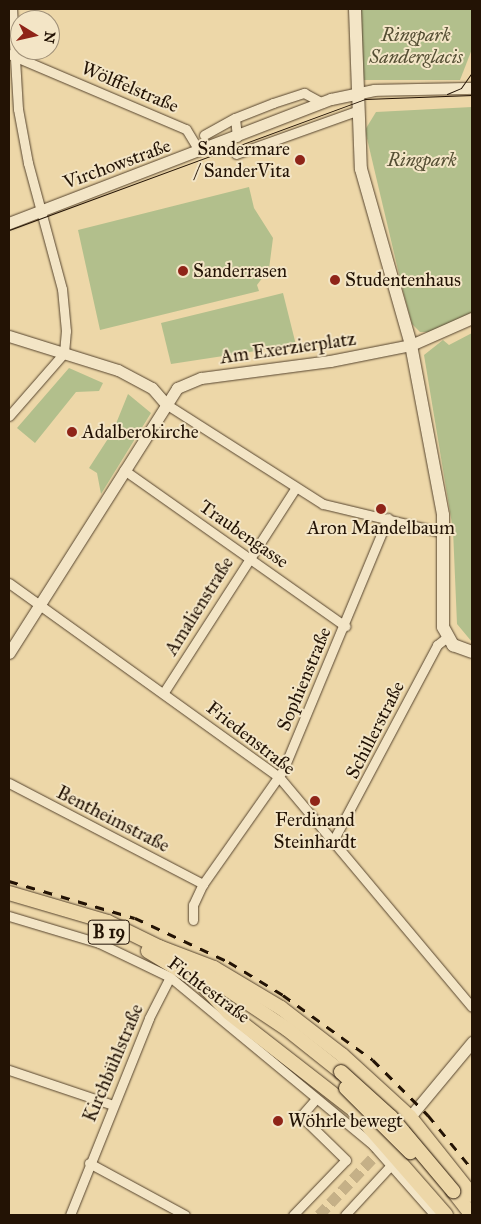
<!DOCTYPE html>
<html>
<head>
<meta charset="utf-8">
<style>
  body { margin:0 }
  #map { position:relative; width:481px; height:1224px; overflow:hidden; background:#edd7a8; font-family:"IM FELL Great Primer",serif }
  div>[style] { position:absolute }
  .green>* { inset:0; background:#b2bf8c }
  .tertiary-tunnel>* { height:11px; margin-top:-5.5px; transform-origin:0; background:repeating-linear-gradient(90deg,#c5b087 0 11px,transparent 0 16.5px) }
  .roads { filter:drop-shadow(0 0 1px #56442e) drop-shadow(0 0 1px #56442e) }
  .minor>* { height:9px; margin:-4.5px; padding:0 4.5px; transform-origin:4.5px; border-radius:4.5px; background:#f3e5c6 }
  .tertiary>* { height:11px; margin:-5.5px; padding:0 5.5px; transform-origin:5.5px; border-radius:5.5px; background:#f3e5c6 }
  .secondary>* { height:12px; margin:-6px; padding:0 6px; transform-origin:6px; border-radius:6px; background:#f3e5c6 }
  .primary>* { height:14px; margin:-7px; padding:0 7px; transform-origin:7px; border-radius:7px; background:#edd7a8 }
  .tram>* { height:1px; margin:-0.5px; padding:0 0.5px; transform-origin:0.5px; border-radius:0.5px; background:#231305 }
  .rail>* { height:2.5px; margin-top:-1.25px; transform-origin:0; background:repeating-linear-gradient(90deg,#231305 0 9px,transparent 0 18px) }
  .bridges { filter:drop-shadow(0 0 1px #231305) drop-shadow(0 0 1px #231305) }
  .primary-bridge>* { height:14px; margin:-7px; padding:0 7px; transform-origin:7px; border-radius:7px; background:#edd7a8 }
  .dots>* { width:14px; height:14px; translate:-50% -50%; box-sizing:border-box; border:2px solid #f3e5c6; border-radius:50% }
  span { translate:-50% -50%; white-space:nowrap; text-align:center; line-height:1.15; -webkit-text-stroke:4px #f3e5c6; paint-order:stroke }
  .shield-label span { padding:1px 4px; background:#f3e5c6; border:1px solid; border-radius:4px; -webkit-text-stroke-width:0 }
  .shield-label { font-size:18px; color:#231305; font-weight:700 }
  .park-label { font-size:19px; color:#554f34; font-style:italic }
  .street-label { font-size:19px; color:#231305 }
  .poi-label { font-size:19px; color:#231305 }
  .right { translate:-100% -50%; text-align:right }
  .left { translate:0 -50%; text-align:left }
  .frame { position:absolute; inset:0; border:10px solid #231305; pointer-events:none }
  .north { position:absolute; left:10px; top:10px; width:50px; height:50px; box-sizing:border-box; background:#f3e5c6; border:1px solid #a09179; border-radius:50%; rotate:99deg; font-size:14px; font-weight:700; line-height:20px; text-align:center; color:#231305 }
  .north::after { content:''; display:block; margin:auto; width:18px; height:22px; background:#8f2418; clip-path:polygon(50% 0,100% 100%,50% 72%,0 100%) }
</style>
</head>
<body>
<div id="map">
  <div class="green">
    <i style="clip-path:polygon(361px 9px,472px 9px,472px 49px,460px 80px,362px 80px)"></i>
    <i style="clip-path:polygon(472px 107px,472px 312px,434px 332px,420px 332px,412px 324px,403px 291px,365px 130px,376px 112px)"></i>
    <i style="clip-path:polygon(249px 187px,254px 208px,273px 238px,269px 269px,257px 285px,259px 291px,100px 330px,78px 230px)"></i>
    <i style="clip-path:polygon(283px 293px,296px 345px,171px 364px,161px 323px)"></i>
    <i style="clip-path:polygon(472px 333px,472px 642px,457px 624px,453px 530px,424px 355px,443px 340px,449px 345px)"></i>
    <i style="clip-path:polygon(69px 368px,103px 383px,99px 391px,76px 392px,35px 443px,17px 428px)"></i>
    <i style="clip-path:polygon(128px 394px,151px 413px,101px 494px,97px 473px,89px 468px,113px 431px)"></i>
  </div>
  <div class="tertiary-tunnel">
    <i style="left:319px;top:1215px;width:93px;rotate:-46.7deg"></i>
  </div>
  <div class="roads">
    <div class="minor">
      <i style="left:9px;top:54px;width:192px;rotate:23deg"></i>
      <i style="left:186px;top:129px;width:26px;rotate:59deg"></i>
      <i style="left:204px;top:135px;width:35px;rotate:-29deg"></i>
      <i style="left:237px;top:137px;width:19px;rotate:-96deg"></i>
      <i style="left:235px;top:118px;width:41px;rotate:-21.5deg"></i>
      <i style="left:273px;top:103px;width:33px;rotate:-18deg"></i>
      <i style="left:304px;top:93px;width:21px;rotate:28deg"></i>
      <i style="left:236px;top:154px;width:127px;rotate:-19.7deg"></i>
      <i style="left:166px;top:404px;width:186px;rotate:32.5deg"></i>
      <i style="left:323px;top:504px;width:124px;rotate:13.5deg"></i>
      <i style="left:9px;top:416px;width:84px;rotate:-48.9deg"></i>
      <i style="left:64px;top:353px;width:22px;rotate:-85deg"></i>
      <i style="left:66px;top:331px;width:42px;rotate:-95.4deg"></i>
      <i style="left:62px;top:289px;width:131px;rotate:-105.1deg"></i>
      <i style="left:28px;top:163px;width:55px;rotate:-100.5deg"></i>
      <i style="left:18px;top:109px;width:100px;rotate:-93.4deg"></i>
      <i style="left:124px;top:470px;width:271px;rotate:35.2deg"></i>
      <i style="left:9px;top:583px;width:332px;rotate:35.7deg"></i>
      <i style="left:279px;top:777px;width:300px;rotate:50deg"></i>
      <i style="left:164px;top:692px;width:242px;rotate:-57.2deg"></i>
      <i style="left:9px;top:783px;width:219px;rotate:27.5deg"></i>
      <i style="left:334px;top:839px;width:220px;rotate:-62deg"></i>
      <i style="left:437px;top:645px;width:11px;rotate:-38deg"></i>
      <i style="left:9px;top:916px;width:94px;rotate:16.7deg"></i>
      <i style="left:99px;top:943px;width:79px;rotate:25.6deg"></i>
      <i style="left:170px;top:977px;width:264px;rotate:39.6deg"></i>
      <i style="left:373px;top:1145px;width:94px;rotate:48.5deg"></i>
      <i style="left:193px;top:920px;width:15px;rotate:-90deg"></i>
      <i style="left:193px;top:905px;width:23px;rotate:-65deg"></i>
      <i style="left:203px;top:884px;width:139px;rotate:-54.9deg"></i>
      <i style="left:283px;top:770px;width:273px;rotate:-67.4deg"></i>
      <i style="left:9px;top:1070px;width:110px;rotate:18.6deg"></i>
      <i style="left:89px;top:1163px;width:109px;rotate:28.4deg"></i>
      <i style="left:70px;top:1215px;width:212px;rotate:-68.1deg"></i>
      <i style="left:149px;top:1018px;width:46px;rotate:-62.9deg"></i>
      <i style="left:293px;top:1215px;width:76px;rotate:-46.1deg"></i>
      <i style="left:346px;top:1160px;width:63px;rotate:-135.6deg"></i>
      <i style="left:301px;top:1116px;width:23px;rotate:-49deg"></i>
      <i style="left:345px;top:1215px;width:69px;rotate:-47.3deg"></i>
    </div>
    <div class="tertiary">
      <i style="left:9px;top:223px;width:345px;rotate:-21.1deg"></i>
      <i style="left:331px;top:99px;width:44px;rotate:-11.8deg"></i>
      <i style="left:374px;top:90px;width:98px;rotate:-1.2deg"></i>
      <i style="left:9px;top:336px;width:114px;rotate:17.3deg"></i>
      <i style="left:118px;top:370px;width:38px;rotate:28deg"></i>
      <i style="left:152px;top:388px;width:21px;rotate:49deg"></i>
      <i style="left:9px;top:653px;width:314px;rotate:-57.6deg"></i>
      <i style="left:177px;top:388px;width:26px;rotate:-23deg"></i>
      <i style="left:201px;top:378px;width:130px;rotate:-7.5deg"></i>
      <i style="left:330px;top:361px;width:83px;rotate:-11.2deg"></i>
      <i style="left:411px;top:345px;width:67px;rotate:-23.9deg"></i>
      <i style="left:404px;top:1124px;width:107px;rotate:-50.3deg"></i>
    </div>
    <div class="secondary">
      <i style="left:355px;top:9px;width:160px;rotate:87.9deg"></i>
      <i style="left:361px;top:169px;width:183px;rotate:74.1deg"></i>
      <i style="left:411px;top:345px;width:173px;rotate:79.3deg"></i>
      <i style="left:443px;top:515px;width:112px;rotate:90deg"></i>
      <i style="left:443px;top:627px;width:21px;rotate:61deg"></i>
      <i style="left:453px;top:645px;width:20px;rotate:20deg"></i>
    </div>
    <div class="primary">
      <i style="left:9px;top:893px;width:103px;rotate:16.3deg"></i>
      <i style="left:108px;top:922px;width:66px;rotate:26.2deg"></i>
      <i style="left:159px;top:947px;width:59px;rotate:20.9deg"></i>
      <i style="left:214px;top:968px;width:78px;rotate:30.8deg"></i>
      <i style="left:281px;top:1008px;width:77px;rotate:37.6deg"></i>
      <i style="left:342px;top:1055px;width:92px;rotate:42.4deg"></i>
      <i style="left:410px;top:1117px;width:100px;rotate:51.5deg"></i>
      <i style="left:148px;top:951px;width:63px;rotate:31.4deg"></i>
      <i style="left:194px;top:967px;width:112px;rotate:33.7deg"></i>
      <i style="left:287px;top:1029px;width:69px;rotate:38.5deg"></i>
      <i style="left:200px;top:982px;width:42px;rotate:46.9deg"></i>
      <i style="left:229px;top:1013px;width:160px;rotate:37.9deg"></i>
      <i style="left:355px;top:1111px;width:138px;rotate:48.8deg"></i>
      <i style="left:453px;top:1191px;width:31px;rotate:52deg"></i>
    </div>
  </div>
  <div class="tram">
    <i style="left:447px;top:94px;width:15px;rotate:-23deg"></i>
    <i style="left:461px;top:88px;width:19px;rotate:-55deg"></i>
    <i style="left:9px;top:230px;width:379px;rotate:-20.2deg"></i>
    <i style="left:365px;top:99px;width:107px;rotate:-2.1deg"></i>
  </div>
  <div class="rail">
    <i style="left:9px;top:881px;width:131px;rotate:16.4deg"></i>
    <i style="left:135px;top:918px;width:104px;rotate:25.1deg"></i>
    <i style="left:229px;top:962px;width:63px;rotate:31.4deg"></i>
    <i style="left:283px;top:995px;width:111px;rotate:35.8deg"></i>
    <i style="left:373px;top:1060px;width:78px;rotate:45deg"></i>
    <i style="left:428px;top:1115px;width:70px;rotate:50.8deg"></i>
  </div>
  <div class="bridges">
    <div class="primary-bridge">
      <i style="left:341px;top:1072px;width:67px;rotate:42deg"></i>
      <i style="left:391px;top:1117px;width:97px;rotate:50deg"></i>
      <i style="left:346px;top:1088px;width:91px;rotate:45deg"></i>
    </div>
  </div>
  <div class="dots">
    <i style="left:300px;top:160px;background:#8f2418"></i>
    <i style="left:183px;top:271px;background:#8f2418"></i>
    <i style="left:335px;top:280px;background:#8f2418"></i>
    <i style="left:72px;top:432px;background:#8f2418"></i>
    <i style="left:381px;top:509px;background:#8f2418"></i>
    <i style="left:315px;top:801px;background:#8f2418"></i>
    <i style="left:278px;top:1121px;background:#8f2418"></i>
  </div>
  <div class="shield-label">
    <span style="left:109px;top:932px">B 19</span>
  </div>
  <div class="park-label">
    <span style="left:416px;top:46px">Ringpark<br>Sanderglacis</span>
    <span style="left:422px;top:160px">Ringpark</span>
  </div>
  <div class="street-label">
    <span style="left:130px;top:87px;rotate:23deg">Wölffelstraße</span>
    <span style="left:117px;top:164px;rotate:-20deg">Virchowstraße</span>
    <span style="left:288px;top:348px;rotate:-8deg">Am Exerzierplatz</span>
    <span style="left:244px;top:534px;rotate:35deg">Traubengasse</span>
    <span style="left:199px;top:606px;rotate:-58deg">Amalienstraße</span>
    <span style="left:304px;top:679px;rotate:-67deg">Sophienstraße</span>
    <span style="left:375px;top:730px;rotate:-63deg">Schillerstraße</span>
    <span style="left:251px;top:738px;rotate:38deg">Friedenstraße</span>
    <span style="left:113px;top:819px;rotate:27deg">Bentheimstraße</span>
    <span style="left:209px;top:990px;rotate:37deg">Fichtestraße</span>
    <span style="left:113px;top:1063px;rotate:-67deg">Kirchbühlstraße</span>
  </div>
  <div class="poi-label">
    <span class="right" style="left:290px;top:160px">Sandermare<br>/ SanderVita</span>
    <span class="left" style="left:193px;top:271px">Sanderrasen</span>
    <span class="left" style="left:345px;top:280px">Studentenhaus</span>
    <span class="left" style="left:82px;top:432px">Adalberokirche</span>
    <span style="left:381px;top:528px">Aron Mandelbaum</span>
    <span style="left:315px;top:831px">Ferdinand<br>Steinhardt</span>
    <span class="left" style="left:288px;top:1121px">Wöhrle bewegt</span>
  </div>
  <div class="frame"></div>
  <div class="north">N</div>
</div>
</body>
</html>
